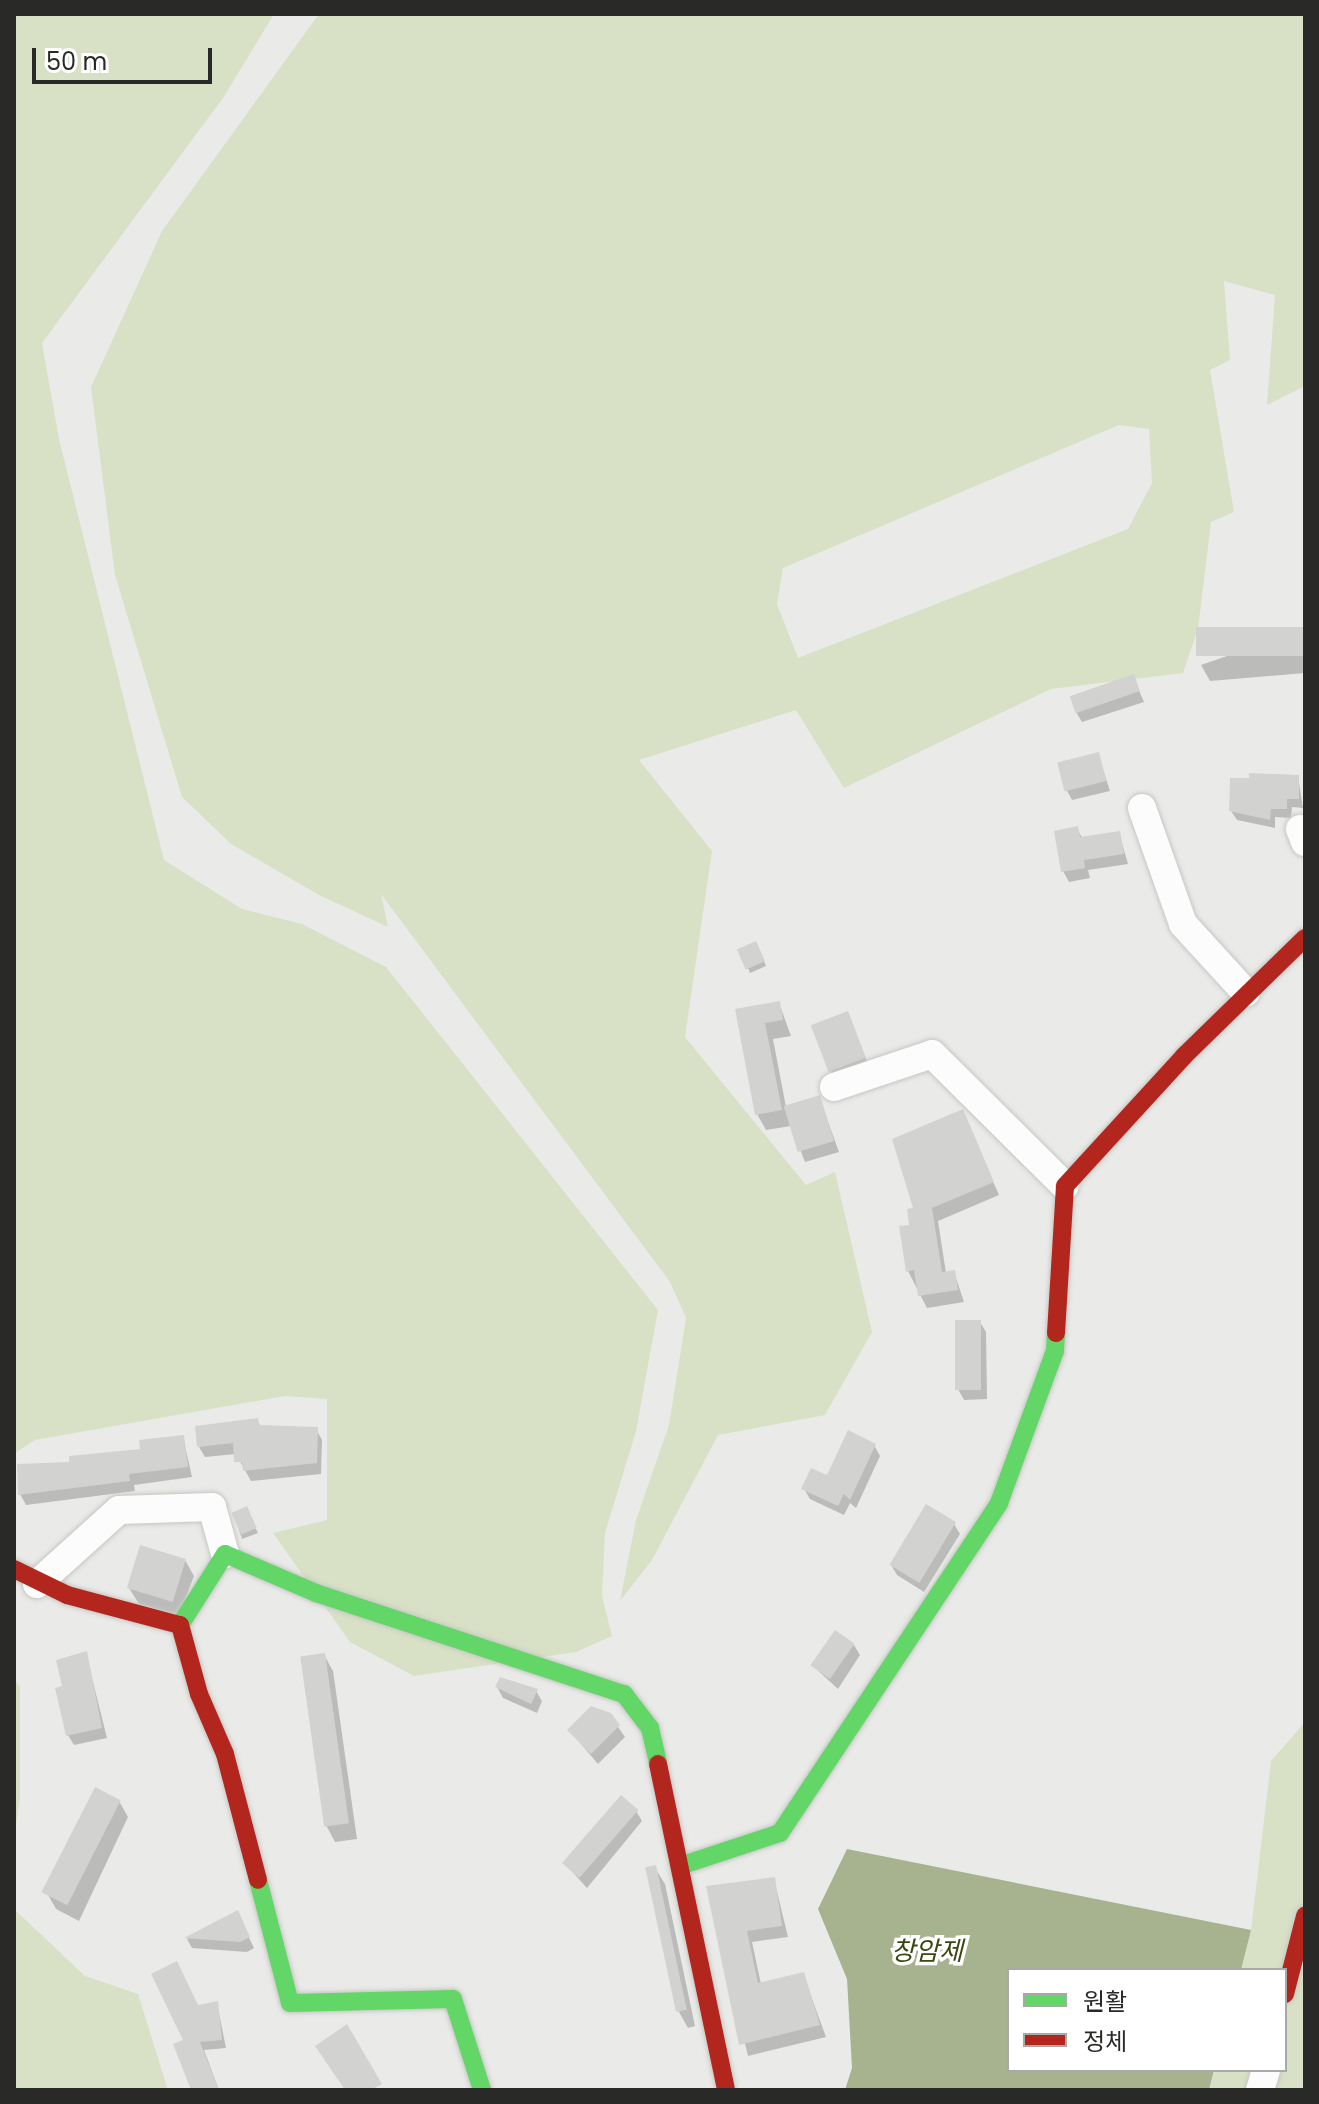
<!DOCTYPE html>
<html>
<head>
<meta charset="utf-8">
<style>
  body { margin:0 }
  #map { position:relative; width:1319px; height:2104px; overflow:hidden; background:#eaebe8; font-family:Poppins,"Noto Sans KR",sans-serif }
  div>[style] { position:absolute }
  .green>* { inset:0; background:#d8e1c5 }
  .water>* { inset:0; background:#a7b28f }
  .shadow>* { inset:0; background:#0003 }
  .building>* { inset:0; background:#d2d3d0; transform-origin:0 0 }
  .roads { filter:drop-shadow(0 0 2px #c6c7c5) drop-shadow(0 0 2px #c6c7c5) }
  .street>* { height:28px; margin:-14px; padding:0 14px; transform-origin:14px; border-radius:14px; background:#fcfcfc }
  .fast>* { height:18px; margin:-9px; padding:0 9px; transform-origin:9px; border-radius:9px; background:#63d668 }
  .jam>* { height:18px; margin:-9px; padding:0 9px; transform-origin:9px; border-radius:9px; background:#b3261e }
  span { translate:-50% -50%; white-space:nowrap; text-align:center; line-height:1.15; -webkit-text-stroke:7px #fff; paint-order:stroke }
  .water-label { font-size:26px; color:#3a470f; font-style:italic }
  .frame { position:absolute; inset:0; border:16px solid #292928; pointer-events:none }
  .legend { position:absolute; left:1007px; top:1968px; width:280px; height:104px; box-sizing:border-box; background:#fff; border:2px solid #a9a9a9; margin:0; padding:10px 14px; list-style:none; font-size:24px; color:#292928 }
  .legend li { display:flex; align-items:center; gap:16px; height:40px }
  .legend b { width:40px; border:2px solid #a9a9a9 }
  .scale { position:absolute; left:32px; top:48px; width:180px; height:36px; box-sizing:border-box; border:4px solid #292928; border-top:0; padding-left:10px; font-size:24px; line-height:28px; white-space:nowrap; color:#292928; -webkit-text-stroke:6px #fff; paint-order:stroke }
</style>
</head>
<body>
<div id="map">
  <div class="green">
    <i style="clip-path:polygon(14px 14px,274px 14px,223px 98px,42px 343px,59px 439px,164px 860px,242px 909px,302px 924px,386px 967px,658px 1310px,636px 1431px,605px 1533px,602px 1596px,612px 1636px,576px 1652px,414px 1676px,350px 1642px,273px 1533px,327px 1520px,327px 1399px,285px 1396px,35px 1440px,14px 1454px)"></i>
    <i style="clip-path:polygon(evenodd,319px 14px,1305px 14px,1305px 386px,1267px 405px,1275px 295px,1224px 281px,1230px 360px,1210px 370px,1234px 512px,1211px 522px,1198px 629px,1183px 673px,1051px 689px,844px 788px,796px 710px,639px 760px,712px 851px,685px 1037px,806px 1185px,835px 1172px,872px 1332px,825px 1415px,718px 1435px,652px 1560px,620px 1601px,636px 1520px,669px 1425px,686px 1318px,670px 1282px,381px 894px,388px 927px,319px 895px,231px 844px,182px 797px,115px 575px,91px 387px,162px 231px,319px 14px,1119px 425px,1149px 429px,1152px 483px,1128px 529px,798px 658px,777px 604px,783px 568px,1119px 425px)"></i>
    <i style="clip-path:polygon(14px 1680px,20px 1686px,20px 1798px,14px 1838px)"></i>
    <i style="clip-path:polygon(1305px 1722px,1305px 2090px,1209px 2090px,1214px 2070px,1285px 2070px,1285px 1970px,1241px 1970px,1251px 1930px,1271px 1761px)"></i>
    <i style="clip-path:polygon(14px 1909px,85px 1976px,138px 1994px,168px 2090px,14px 2090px)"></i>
  </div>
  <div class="water">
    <i style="clip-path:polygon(847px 1849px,1251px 1930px,1241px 1970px,1009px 1970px,1009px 2070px,1214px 2070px,1209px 2090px,845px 2090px,852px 2068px,847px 1979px,818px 1909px)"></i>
  </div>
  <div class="shadow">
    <i style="clip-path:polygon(1305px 629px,1305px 673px,1210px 681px,1201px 665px)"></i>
    <i style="clip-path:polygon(1133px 677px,1144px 702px,1082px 722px,1076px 712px)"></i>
    <i style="clip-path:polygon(1098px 754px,1110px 791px,1072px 800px,1066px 789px)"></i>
    <i style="clip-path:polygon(1298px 777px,1303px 808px,1292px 807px,1291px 818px,1275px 817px,1275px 828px,1237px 820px,1231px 811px)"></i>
    <i style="clip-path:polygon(1077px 829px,1083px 839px,1119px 833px,1128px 864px,1088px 870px,1090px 878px,1069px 882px,1063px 871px)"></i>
    <i style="clip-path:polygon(758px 947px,766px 966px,750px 973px,748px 968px)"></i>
    <i style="clip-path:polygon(779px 1003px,791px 1036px,773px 1039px,786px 1107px,819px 1097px,839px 1152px,805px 1162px,791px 1126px,766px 1130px,757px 1114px,738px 1010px)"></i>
    <i style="clip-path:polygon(847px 1013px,870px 1069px,836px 1080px,830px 1070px)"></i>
    <i style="clip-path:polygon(962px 1112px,999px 1195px,938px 1221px,946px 1273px,954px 1272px,964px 1302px,927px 1308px,908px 1271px,911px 1226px)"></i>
    <i style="clip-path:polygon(980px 1322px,986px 1332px,987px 1399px,964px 1400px,958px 1389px)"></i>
    <i style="clip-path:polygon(257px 1420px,261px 1427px,316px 1429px,322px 1440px,321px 1474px,251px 1481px,236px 1454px,205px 1457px,199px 1447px)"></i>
    <i style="clip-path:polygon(183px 1437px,192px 1477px,134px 1485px,135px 1491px,26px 1505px,20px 1494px,72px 1464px,143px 1451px)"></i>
    <i style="clip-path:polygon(874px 1445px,880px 1456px,856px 1508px,850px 1503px,844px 1515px,810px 1499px,804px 1489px)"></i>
    <i style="clip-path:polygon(246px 1509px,258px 1533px,242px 1539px,234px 1514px)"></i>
    <i style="clip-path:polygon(954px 1524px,960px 1534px,924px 1592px,897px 1575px,891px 1565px)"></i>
    <i style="clip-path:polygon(185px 1560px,194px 1576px,179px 1615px,139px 1604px,129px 1588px)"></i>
    <i style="clip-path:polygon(854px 1645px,860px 1655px,838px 1689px,813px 1666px)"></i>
    <i style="clip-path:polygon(86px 1654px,107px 1738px,74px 1745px,68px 1735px,64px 1688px)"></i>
    <i style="clip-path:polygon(324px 1655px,333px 1671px,357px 1839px,335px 1842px,326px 1825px)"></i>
    <i style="clip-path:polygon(497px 1687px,536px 1691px,542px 1701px,537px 1713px,503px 1698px)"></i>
    <i style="clip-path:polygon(609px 1714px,625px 1737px,598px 1764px,570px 1731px)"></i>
    <i style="clip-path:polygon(119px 1801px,128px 1817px,79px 1921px,56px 1909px,47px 1893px)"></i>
    <i style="clip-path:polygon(636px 1811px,642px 1821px,587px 1888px,566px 1865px)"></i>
    <i style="clip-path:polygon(655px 1868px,665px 1884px,695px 2026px,688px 2028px,679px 2012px,648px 1869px)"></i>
    <i style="clip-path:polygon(774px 1879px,788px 1937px,752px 1942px,761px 1984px,803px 1974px,826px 2037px,748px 2056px,708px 1888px)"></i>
    <i style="clip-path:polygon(237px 1913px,254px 1948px,247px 1952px,192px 1948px,187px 1939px)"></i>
    <i style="clip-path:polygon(217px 2003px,226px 2048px,204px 2050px,219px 2090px,193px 2090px,186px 2041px,198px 2007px)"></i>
  </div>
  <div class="building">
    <i style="left:1305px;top:627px;width:29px;height:109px;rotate:90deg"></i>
    <i style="left:1134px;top:674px;width:18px;height:68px;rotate:71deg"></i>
    <i style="left:1099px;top:752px;width:30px;height:43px;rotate:76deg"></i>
    <i style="clip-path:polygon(1249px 773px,1299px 775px,1299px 799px,1287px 799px,1287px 809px,1271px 809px,1270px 820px,1229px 811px,1230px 778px,1249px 778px)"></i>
    <i style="clip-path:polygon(1078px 826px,1080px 837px,1120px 831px,1124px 854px,1084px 860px,1085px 868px,1061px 872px,1054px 831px)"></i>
    <i style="left:756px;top:941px;width:22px;height:21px;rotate:66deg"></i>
    <i style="clip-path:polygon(780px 1001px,783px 1020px,765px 1023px,782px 1110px,755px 1115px,735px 1009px)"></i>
    <i style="left:848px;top:1011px;width:50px;height:40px;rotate:69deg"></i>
    <i style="left:820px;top:1095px;width:48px;height:38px;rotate:73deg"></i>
    <i style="clip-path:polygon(963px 1109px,994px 1182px,932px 1208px,942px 1272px,955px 1270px,958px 1290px,918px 1296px,914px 1270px,906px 1272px,899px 1226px,909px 1225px,907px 1209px,913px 1208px,892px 1139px)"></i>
    <i style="left:955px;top:1320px;width:26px;height:70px"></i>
    <i style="clip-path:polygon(258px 1418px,259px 1425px,318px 1427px,317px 1463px,243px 1471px,242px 1462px,234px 1462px,233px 1443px,197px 1447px,195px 1426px)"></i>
    <i style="clip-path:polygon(848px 1430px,876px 1444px,850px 1500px,844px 1494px,838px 1506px,801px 1489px,811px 1468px,827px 1475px)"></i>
    <i style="clip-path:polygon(184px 1435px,188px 1467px,129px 1474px,130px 1481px,18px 1495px,17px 1464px,69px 1462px,69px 1456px,140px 1449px,139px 1440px)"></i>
    <i style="left:926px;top:1504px;width:35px;height:71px;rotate:31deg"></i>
    <i style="left:247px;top:1506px;width:24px;height:17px;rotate:66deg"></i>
    <i style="left:140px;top:1545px;width:48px;height:45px;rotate:17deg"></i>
    <i style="left:835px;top:1630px;width:24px;height:43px;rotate:35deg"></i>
    <i style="clip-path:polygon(87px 1651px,102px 1728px,66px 1736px,55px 1688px,62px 1686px,56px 1660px)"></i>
    <i style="left:325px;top:1653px;width:172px;height:25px;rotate:82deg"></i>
    <i style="clip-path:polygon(500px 1677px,538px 1689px,531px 1704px,495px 1687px)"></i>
    <i style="clip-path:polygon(591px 1706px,611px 1713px,620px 1725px,591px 1754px,567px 1730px)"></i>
    <i style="left:95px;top:1787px;width:29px;height:118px;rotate:27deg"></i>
    <i style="left:621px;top:1795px;width:23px;height:90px;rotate:41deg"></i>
    <i style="left:656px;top:1865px;width:148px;height:11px;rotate:78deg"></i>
    <i style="clip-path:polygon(775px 1877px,782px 1926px,747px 1931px,758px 1983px,804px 1972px,820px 2025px,739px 2045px,706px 1886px)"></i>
    <i style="clip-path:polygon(238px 1910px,250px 1937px,240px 1942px,184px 1938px)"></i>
    <i style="clip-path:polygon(177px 1961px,198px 2005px,218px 2001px,222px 2040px,200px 2042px,219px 2090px,191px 2090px,173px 2044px,183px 2040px,151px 1974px)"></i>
    <i style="clip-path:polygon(347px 2024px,382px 2084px,371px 2090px,345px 2090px,315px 2046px)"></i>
  </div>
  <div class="roads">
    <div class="street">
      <i style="left:1142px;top:808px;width:123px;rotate:70.5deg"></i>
      <i style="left:1183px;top:924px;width:93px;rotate:47.6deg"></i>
      <i style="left:1300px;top:829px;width:14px;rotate:69deg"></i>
      <i style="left:834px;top:1087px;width:103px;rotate:-18.6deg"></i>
      <i style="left:932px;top:1054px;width:187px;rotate:44.8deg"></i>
      <i style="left:37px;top:1584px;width:110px;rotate:-42.1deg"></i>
      <i style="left:119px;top:1510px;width:93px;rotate:-1.8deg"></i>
      <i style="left:212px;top:1507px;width:49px;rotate:74.5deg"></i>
      <i style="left:1260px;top:2090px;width:21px;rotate:-73deg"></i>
    </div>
    <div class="fast">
      <i style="left:180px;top:1625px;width:84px;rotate:-57.6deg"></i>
      <i style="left:225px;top:1554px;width:99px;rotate:23.2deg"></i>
      <i style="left:316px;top:1593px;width:324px;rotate:18.2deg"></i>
      <i style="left:624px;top:1694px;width:43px;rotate:52.6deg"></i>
      <i style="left:650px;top:1728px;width:37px;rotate:77deg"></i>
      <i style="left:680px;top:1866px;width:105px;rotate:-18.3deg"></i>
      <i style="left:780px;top:1833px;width:396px;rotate:-56.4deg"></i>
      <i style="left:999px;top:1503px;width:162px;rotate:-69.8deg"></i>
      <i style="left:1055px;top:1351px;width:18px;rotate:-87deg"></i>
      <i style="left:258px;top:1880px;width:127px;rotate:75.4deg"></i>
      <i style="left:290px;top:2003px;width:163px;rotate:-1.4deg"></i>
      <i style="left:453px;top:1999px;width:96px;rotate:72.3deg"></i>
    </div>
    <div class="jam">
      <i style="left:1056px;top:1333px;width:147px;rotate:-86.5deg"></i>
      <i style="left:1065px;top:1186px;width:176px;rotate:-47.5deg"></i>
      <i style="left:1184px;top:1056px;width:169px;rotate:-44.3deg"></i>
      <i style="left:14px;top:1569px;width:59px;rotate:26.1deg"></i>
      <i style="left:67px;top:1595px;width:117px;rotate:14.9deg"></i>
      <i style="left:180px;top:1625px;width:72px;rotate:74.6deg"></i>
      <i style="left:199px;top:1694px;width:65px;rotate:66.6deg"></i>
      <i style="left:225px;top:1754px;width:130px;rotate:75.3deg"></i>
      <i style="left:658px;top:1764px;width:333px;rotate:78.2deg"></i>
      <i style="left:1285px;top:1994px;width:81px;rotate:-75.6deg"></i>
    </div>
  </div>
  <div class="water-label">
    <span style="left:927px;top:1952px">창암제</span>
  </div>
  <div class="frame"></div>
  <ul class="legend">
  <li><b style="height:10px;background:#63d668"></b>원활</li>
  <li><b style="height:10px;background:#b3261e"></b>정체</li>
  </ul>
  <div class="scale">50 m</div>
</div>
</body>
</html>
